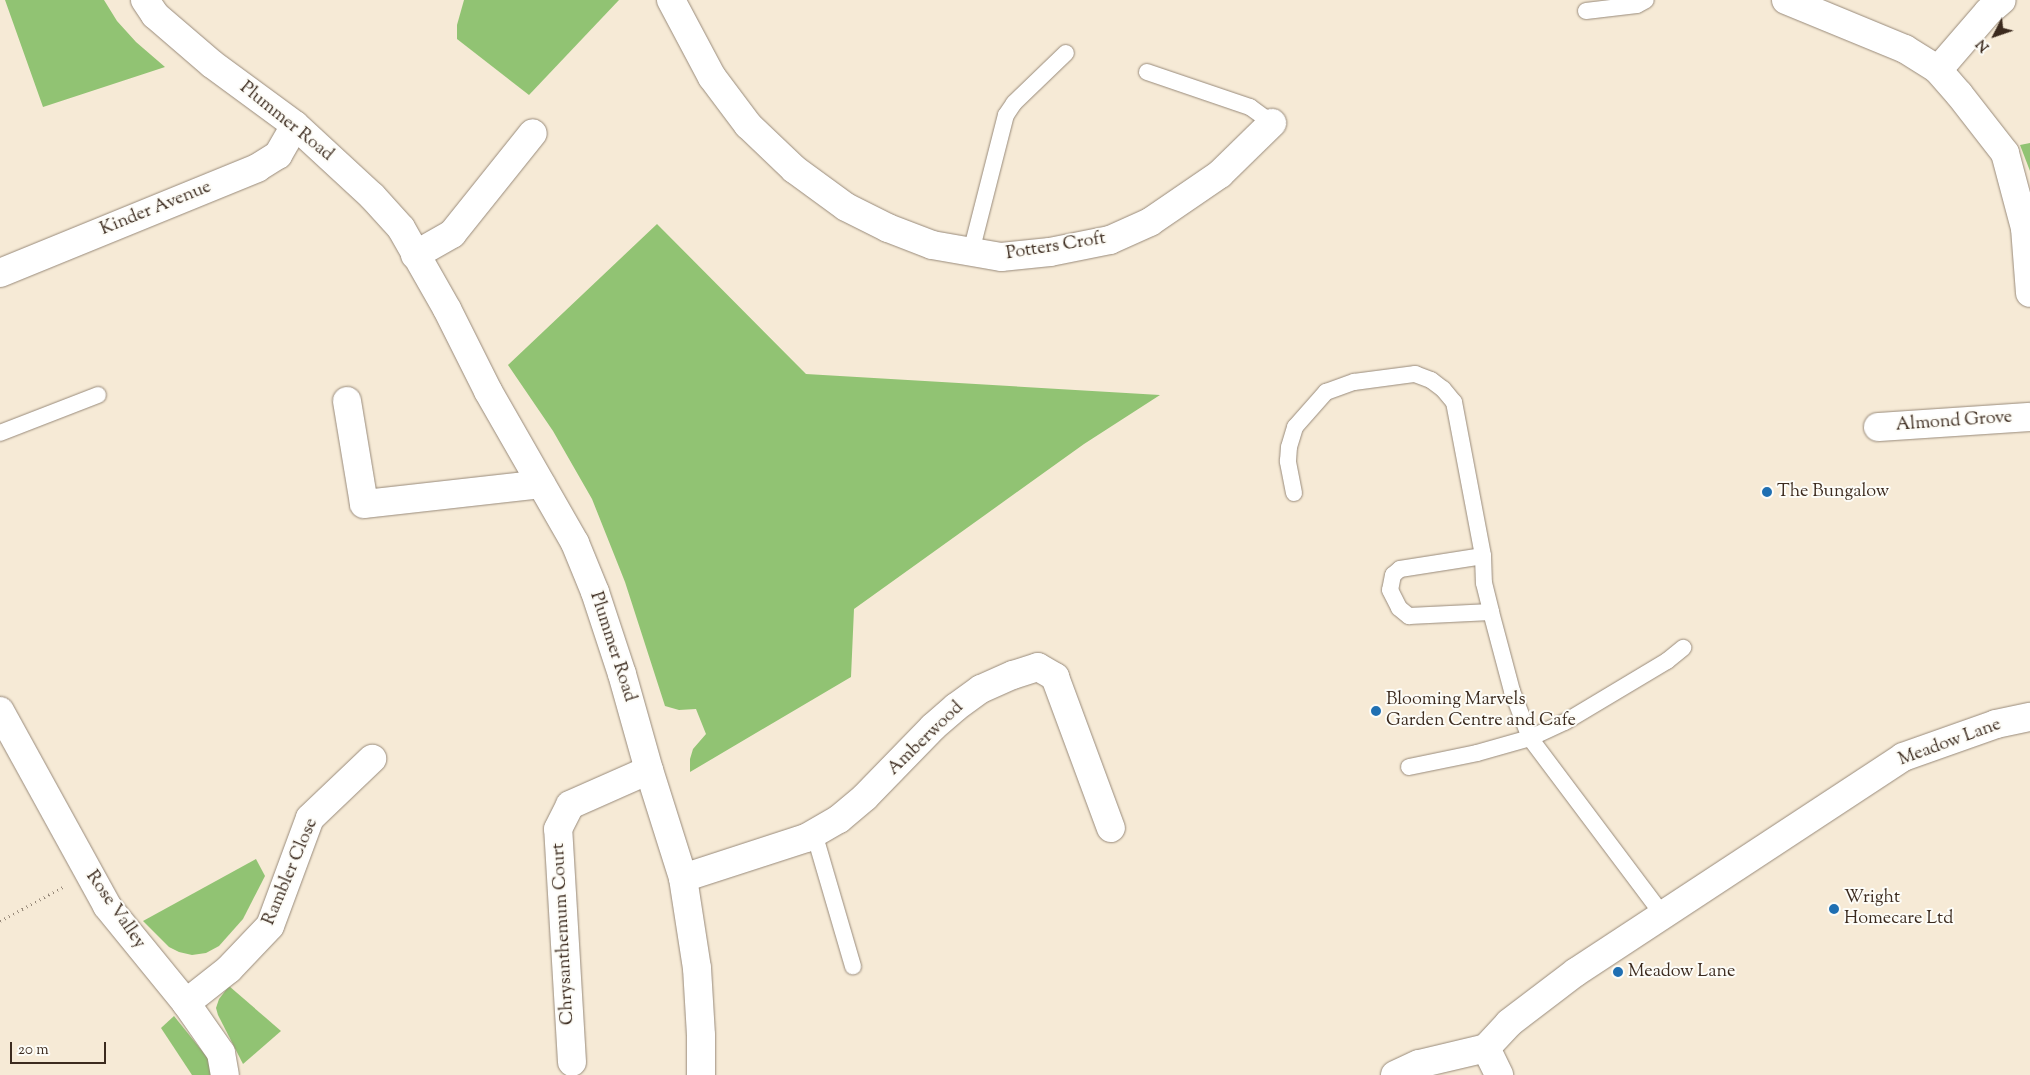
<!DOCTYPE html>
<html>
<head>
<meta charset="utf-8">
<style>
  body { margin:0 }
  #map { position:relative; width:2030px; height:1075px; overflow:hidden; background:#f6ead6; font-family:"Sorts Mill Goudy",serif }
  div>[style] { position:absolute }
  .green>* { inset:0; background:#91c373 }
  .path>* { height:3px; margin-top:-1.5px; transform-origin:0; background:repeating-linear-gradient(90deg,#988a7a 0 1px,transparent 0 5px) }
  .roads { filter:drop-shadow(0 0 1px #988a7a) drop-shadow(0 0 1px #988a7a) }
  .service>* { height:16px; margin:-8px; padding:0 8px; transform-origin:8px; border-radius:8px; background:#fff }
  .minor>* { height:28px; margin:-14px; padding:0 14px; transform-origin:14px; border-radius:14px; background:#fff }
  .dots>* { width:14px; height:14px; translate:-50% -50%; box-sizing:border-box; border:2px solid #fdfcf7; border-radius:50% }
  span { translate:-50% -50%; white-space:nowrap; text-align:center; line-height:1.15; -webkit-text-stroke:4px #fdfcf7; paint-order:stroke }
  .street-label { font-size:18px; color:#3b2a1e }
  .poi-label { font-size:18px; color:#3b2a1e }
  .left { translate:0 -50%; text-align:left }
  .north { position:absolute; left:1970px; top:10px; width:50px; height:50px; -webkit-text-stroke:4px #fdfcf7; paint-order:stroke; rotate:229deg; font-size:14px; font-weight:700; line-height:20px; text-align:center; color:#3b2a1e }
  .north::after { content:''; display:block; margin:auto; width:18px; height:22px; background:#3b2a1e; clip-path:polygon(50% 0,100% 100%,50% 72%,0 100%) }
  .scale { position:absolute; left:10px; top:1042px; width:96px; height:22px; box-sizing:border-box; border:2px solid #3b2a1e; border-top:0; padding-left:6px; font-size:15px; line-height:18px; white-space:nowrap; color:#3b2a1e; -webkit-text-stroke:4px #fdfcf7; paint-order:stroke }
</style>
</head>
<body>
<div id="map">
  <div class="green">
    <i style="clip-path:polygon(5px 0,104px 0,117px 21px,136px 42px,165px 67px,43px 107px)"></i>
    <i style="clip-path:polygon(464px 0,619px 0,529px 95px,457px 39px,457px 25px)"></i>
    <i style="clip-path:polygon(2030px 143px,2030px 171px,2020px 145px)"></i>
    <i style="clip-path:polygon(657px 224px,806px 374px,1160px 395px,1084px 444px,854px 609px,851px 677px,690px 772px,690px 759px,693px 749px,706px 734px,696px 709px,679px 710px,665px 706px,625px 582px,592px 499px,553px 431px,508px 365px)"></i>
    <i style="clip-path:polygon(256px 859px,265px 876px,243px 919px,219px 946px,206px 953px,192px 955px,179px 952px,169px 947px,143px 921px)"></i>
    <i style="clip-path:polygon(229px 986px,281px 1031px,243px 1064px,218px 1015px,216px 1008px,219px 999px)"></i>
    <i style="clip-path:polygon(174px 1016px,211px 1062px,214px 1075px,192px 1075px,161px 1028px)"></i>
  </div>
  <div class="path">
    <i style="left:0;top:921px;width:72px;rotate:-28.4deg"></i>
  </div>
  <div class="roads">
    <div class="service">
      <i style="left:1586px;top:11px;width:51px;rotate:-6.7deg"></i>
      <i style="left:1637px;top:5px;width:10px;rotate:-29deg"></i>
      <i style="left:1147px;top:72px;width:109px;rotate:18.8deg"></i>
      <i style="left:1250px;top:107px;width:27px;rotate:36deg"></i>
      <i style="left:971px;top:252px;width:141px;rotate:-75.7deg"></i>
      <i style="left:1006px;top:115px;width:14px;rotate:-56deg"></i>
      <i style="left:1014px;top:103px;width:72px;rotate:-43.9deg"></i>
      <i style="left:0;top:433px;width:105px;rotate:-21.2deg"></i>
      <i style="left:1294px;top:493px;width:33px;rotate:-101deg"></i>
      <i style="left:1288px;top:461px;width:14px;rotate:-86deg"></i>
      <i style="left:1289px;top:447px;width:21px;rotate:-73deg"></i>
      <i style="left:1295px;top:427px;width:47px;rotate:-48.5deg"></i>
      <i style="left:1326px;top:392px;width:30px;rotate:-20deg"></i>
      <i style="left:1354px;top:382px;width:62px;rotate:-7.5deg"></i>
      <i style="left:1415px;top:374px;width:17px;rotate:21deg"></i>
      <i style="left:1431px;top:380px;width:15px;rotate:37deg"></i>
      <i style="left:1443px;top:389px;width:17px;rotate:50deg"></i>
      <i style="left:1454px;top:402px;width:157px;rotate:79.3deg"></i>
      <i style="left:1483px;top:556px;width:27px;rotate:88deg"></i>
      <i style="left:1484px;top:583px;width:30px;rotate:76deg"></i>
      <i style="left:1491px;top:612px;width:82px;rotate:75.1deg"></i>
      <i style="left:1512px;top:691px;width:50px;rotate:69deg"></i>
      <i style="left:1530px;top:738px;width:221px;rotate:53.1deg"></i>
      <i style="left:1483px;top:556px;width:84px;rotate:171.1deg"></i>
      <i style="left:1400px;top:569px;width:9px;rotate:139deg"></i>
      <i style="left:1393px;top:575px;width:15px;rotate:101deg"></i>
      <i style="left:1390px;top:590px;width:20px;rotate:63deg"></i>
      <i style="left:1399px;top:608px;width:13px;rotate:39deg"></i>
      <i style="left:1409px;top:616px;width:82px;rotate:-2.8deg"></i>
      <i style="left:1409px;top:767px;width:69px;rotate:-11.6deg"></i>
      <i style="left:1477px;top:753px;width:55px;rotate:-15.8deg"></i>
      <i style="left:1530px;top:738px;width:38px;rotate:-25deg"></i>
      <i style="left:1565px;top:722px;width:119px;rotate:-30.9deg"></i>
      <i style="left:1667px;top:661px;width:21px;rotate:-39deg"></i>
      <i style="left:814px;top:833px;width:139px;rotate:73.7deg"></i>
    </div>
    <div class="minor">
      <i style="left:145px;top:0;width:18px;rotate:56deg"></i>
      <i style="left:155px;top:15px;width:75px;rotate:40.7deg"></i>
      <i style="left:212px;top:64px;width:103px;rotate:36.3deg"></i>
      <i style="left:295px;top:125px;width:105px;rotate:42.7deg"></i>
      <i style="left:372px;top:196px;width:43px;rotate:47.8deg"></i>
      <i style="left:401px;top:228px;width:93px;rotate:60.4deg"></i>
      <i style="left:447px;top:309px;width:92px;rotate:63.4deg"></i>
      <i style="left:488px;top:391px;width:175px;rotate:60.2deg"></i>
      <i style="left:575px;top:543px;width:53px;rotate:67.8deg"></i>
      <i style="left:595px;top:592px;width:86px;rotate:71.8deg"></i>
      <i style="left:622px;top:674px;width:100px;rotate:74.3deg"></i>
      <i style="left:649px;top:770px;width:113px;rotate:72.5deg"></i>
      <i style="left:683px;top:878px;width:91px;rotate:81.2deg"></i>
      <i style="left:697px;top:968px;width:68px;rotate:86.6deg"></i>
      <i style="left:701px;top:1036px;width:39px;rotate:90deg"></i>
      <i style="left:671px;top:0;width:87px;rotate:62deg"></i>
      <i style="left:712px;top:77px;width:60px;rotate:53.1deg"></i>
      <i style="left:748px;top:125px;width:64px;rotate:43.7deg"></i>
      <i style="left:794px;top:169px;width:64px;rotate:36.2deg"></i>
      <i style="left:846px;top:207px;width:47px;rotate:26.6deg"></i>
      <i style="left:888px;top:228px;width:47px;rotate:21.1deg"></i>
      <i style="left:932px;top:245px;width:70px;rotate:9.9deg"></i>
      <i style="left:1001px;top:257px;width:49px;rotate:-5.8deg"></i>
      <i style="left:1050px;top:252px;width:61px;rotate:-11.3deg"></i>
      <i style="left:1110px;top:240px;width:44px;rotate:-24.2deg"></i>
      <i style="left:1150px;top:222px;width:85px;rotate:-34.4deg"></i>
      <i style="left:1220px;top:174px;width:73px;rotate:-44.4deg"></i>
      <i style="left:1786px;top:0;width:129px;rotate:22.4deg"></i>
      <i style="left:1905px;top:49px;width:39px;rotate:32deg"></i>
      <i style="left:1938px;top:70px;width:32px;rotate:49deg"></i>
      <i style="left:1959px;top:94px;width:75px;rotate:52.1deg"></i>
      <i style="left:2005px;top:153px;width:78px;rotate:75.1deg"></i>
      <i style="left:2025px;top:228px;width:65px;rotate:85.6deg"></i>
      <i style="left:1938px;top:70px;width:77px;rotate:-49.2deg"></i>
      <i style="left:1988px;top:12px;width:18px;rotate:-41deg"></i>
      <i style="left:415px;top:255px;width:43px;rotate:-29.6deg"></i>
      <i style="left:452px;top:234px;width:129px;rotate:-51.3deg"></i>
      <i style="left:0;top:273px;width:278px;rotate:-22.2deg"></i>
      <i style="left:257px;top:168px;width:25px;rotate:-32deg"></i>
      <i style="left:278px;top:155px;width:34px;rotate:-60deg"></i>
      <i style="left:347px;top:401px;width:104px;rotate:80.6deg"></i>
      <i style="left:364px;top:504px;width:178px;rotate:-6.4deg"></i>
      <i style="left:1878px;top:427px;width:152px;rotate:-3.8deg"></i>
      <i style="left:0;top:711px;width:222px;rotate:61.2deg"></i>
      <i style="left:107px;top:906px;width:125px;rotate:50.8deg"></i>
      <i style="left:186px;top:1003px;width:61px;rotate:55deg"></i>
      <i style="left:221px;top:1053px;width:22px;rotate:80deg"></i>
      <i style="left:683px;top:878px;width:129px;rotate:-18deg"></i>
      <i style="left:806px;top:838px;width:38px;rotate:-30deg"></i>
      <i style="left:839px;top:819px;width:34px;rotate:-40deg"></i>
      <i style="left:865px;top:797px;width:98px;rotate:-45.8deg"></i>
      <i style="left:933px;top:727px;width:30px;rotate:-41deg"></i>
      <i style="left:956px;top:707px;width:31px;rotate:-36deg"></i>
      <i style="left:981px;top:689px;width:35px;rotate:-24deg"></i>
      <i style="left:1013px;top:675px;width:26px;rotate:-18deg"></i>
      <i style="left:1038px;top:667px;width:20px;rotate:30deg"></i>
      <i style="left:1055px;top:677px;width:161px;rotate:69.7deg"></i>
      <i style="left:186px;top:1003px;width:55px;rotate:-38.3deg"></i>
      <i style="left:229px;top:969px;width:59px;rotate:-46.4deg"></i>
      <i style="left:270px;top:926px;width:115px;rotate:-69.7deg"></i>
      <i style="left:310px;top:818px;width:86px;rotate:-43.6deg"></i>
      <i style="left:1486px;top:1048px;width:30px;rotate:64deg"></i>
      <i style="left:572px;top:1062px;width:233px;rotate:-93.4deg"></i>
      <i style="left:558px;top:829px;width:27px;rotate:-63deg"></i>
      <i style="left:570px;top:805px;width:86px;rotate:-23.9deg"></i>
      <i style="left:1395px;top:1075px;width:26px;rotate:-25deg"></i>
      <i style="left:1419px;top:1064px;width:69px;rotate:-13.4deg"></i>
      <i style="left:1486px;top:1048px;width:34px;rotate:-47deg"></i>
      <i style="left:1509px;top:1023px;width:84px;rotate:-37.3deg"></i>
      <i style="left:1576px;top:972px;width:391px;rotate:-33.3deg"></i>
      <i style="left:1903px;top:757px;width:99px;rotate:-19.5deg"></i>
      <i style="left:1996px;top:724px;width:35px;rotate:-12deg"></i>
    </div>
  </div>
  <div class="dots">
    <i style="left:1767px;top:492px;background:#1f6fb2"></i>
    <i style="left:1376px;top:711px;background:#1f6fb2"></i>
    <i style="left:1834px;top:909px;background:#1f6fb2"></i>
    <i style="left:1618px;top:972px;background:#1f6fb2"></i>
  </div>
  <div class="street-label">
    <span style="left:286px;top:122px;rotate:39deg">Plummer Road</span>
    <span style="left:156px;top:209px;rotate:-22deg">Kinder Avenue</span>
    <span style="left:1056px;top:247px;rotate:-9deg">Potters Croft</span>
    <span style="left:1954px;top:422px;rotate:-4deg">Almond Grove</span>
    <span style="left:612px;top:647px;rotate:72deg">Plummer Road</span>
    <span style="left:926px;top:739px;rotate:-44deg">Amberwood</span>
    <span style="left:1950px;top:743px;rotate:-20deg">Meadow Lane</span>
    <span style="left:291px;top:872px;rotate:-67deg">Rambler Close</span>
    <span style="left:115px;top:910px;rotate:55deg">Rose Valley</span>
    <span style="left:564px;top:934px;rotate:-93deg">Chrysanthemum Court</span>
  </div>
  <div class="poi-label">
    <span class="left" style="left:1777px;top:492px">The Bungalow</span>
    <span class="left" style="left:1386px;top:711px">Blooming Marvels<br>Garden Centre and Cafe</span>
    <span class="left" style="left:1844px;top:909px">Wright<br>Homecare Ltd</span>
    <span class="left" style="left:1628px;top:972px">Meadow Lane</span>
  </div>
  <div class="north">N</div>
  <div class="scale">20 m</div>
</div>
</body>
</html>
